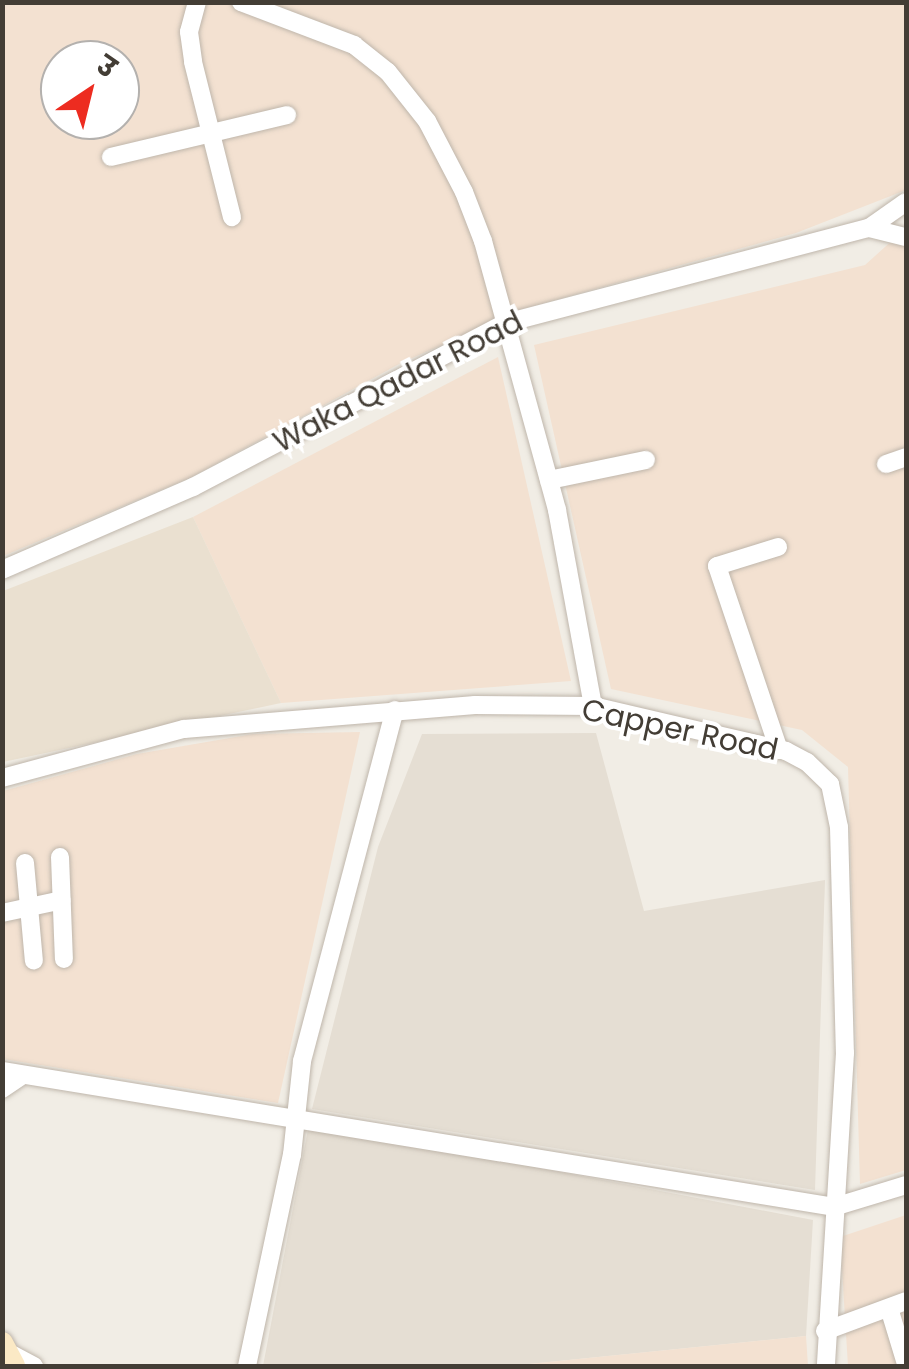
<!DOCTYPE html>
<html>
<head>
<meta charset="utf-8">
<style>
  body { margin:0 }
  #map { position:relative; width:909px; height:1369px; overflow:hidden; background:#f1ede5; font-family:Poppins,"Noto Sans Devanagari",sans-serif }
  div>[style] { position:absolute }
  .residential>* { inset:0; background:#e5ded3 }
  .commercial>* { inset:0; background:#f3e1d1 }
  .education>* { inset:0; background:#eae0d0 }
  .roads { filter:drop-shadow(0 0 2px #bfb6ab) drop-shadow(0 0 2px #bfb6ab) }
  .street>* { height:18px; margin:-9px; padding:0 9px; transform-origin:9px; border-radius:9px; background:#fff }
  .secondary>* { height:22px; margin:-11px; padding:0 11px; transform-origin:11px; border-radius:11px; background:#fbe9c5 }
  span { translate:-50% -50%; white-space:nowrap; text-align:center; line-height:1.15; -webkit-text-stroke:8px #fff; paint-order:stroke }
  .street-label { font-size:30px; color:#433d35 }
  .frame { position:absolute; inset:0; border:5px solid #433d35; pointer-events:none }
  .north { position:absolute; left:40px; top:40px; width:100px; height:100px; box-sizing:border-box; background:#fff; border:2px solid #b4b1ae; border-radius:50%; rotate:35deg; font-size:28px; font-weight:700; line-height:40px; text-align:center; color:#433d35 }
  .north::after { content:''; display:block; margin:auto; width:35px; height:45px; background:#ed2c20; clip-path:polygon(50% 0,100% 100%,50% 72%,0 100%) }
</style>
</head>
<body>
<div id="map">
  <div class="residential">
    <i style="clip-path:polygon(596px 733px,644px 911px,825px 880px,815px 1190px,312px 1109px,378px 847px,422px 734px)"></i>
    <i style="clip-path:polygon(309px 1124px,813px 1220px,806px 1336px,509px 1366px,263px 1366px)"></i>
  </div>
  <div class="commercial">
    <i style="clip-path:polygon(evenodd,3px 3px,906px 3px,906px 190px,796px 233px,523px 309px,401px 363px,192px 477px,3px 556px,3px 3px,60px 60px,120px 60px,120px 120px,60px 120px,60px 60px)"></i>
    <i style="clip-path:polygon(906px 228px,906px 1170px,860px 1184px,848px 767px,802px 730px,611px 689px,534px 345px,865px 265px)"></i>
    <i style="clip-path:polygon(498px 357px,571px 681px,281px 703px,193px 517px)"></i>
    <i style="clip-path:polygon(360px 732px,278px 1103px,3px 1059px,3px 791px,137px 754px,253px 734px)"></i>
    <i style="clip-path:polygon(906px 1215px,906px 1366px,848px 1366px,840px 1237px)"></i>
    <i style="clip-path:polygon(806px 1336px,808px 1366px,509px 1366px)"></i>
  </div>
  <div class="education">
    <i style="clip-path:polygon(193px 517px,281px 703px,3px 762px,3px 591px)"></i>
  </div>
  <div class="roads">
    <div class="street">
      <i style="left:197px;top:2px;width:31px;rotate:105deg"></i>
      <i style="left:189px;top:32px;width:30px;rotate:82deg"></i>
      <i style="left:193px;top:62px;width:160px;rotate:75.9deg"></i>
      <i style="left:241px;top:2px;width:121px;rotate:20.8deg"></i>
      <i style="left:354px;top:45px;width:43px;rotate:38.5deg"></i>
      <i style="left:388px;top:72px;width:63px;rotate:51.5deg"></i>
      <i style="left:427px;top:121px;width:80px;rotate:62.5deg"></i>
      <i style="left:464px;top:192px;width:53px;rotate:68.8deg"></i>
      <i style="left:483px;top:241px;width:279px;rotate:74.6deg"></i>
      <i style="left:557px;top:510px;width:199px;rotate:79.6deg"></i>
      <i style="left:111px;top:157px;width:181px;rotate:-13.4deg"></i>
      <i style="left:869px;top:228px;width:38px;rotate:14deg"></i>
      <i style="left:886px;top:464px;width:21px;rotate:-19deg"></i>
      <i style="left:549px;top:480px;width:99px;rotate:-11.7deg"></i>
      <i style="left:778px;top:547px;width:64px;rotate:162.7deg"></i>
      <i style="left:717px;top:566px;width:194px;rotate:71.4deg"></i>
      <i style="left:2px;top:570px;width:208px;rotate:-23.5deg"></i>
      <i style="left:193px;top:487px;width:353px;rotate:-27.7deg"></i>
      <i style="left:506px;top:323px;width:375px;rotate:-14.7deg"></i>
      <i style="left:869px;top:228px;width:45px;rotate:-35.1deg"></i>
      <i style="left:2px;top:778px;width:188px;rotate:-15.1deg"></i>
      <i style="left:184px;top:729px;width:292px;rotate:-4.7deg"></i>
      <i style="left:475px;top:705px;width:118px;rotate:0.5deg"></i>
      <i style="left:593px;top:706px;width:198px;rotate:13.1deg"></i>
      <i style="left:786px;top:751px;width:24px;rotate:28deg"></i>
      <i style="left:807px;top:762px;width:32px;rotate:44deg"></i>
      <i style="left:830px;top:784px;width:44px;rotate:78.2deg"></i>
      <i style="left:839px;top:827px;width:226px;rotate:88.5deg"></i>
      <i style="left:845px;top:1053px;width:314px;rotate:93.5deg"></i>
      <i style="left:60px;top:857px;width:102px;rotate:87.8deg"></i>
      <i style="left:25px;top:863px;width:98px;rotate:84.8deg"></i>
      <i style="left:2px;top:913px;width:61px;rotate:-12.2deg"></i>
      <i style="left:2px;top:1071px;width:843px;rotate:9.28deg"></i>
      <i style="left:834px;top:1207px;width:75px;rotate:-17deg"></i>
      <i style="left:2px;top:1089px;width:25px;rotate:-34deg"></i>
      <i style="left:889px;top:1308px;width:59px;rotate:73.1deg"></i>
      <i style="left:825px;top:1331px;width:86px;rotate:-20.3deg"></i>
      <i style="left:13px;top:1355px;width:24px;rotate:28deg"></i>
      <i style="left:247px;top:1366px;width:216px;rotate:-78deg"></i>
      <i style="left:292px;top:1155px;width:95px;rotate:-83.9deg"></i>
      <i style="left:302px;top:1061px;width:363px;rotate:-75.2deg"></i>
    </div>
    <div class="secondary">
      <i style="left:2px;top:1343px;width:26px;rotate:62deg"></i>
    </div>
  </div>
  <div class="street-label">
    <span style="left:398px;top:382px;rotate:-27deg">Waka Qadar Road</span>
    <span style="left:680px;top:730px;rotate:12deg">Capper Road</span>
  </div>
  <div class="frame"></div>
  <div class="north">उ</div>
</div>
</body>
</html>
